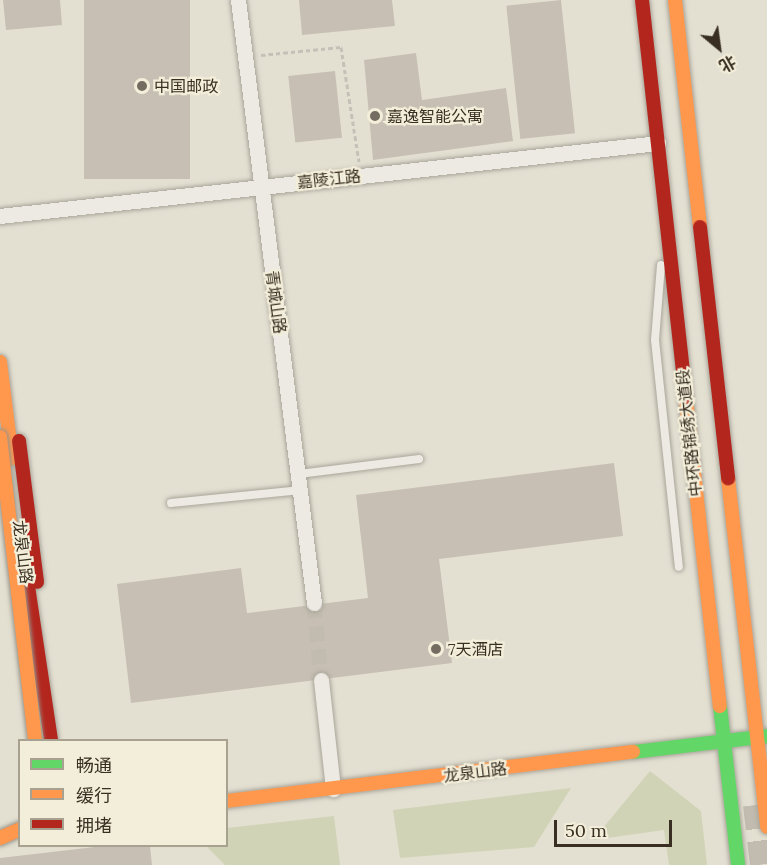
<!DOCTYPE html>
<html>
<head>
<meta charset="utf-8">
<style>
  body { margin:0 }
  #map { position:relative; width:767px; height:865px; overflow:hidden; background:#e3e0d2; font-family:Lora,"Noto Sans SC",serif }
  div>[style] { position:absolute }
  .green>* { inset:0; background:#d0d3b5 }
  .building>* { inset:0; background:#c7bfb3; transform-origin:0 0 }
  .street-tunnel>* { height:15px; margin-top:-7.5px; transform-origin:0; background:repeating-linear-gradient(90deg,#c1bcaf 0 15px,transparent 0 23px) }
  .primary-tunnel>* { height:24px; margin-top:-12px; transform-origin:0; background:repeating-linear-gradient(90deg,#c1bcaf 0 24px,transparent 0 36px) }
  .path>* { height:3px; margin-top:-1.5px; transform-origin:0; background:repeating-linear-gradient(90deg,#c4c1b9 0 4.5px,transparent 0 7.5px) }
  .roads { filter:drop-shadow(0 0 2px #a9a59a) drop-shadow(0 0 2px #a9a59a) }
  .lane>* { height:8px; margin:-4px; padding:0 4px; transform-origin:4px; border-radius:4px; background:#eceae2 }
  .street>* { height:15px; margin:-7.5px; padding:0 7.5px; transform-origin:7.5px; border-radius:7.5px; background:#eceae2 }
  .fast>* { height:14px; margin:-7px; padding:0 7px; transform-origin:7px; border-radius:7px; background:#63d668 }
  .slow>* { height:14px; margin:-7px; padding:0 7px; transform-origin:7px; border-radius:7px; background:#ff974d }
  .jam>* { height:14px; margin:-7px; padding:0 7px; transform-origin:7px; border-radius:7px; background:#b3261e }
  .bridges { filter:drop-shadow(0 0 2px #99958a) drop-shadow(0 0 2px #99958a) }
  .slow-bridge>* { height:14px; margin:-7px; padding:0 7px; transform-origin:7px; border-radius:7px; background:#ff974d }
  .dots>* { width:16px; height:16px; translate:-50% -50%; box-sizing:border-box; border:3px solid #f3eed9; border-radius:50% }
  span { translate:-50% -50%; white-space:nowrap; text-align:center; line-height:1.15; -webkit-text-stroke:4.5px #f3eed9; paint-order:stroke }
  .poi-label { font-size:16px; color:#382e22 }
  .left { translate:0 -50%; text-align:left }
  .street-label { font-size:16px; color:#382e22 }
  .legend { position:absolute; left:18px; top:739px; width:210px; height:108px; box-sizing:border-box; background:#f3eed9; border:2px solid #a8a190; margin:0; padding:8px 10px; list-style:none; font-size:18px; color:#382e22 }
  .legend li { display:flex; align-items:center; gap:12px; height:30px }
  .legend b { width:30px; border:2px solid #a8a190 }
  .north { position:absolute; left:689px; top:18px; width:60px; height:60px; -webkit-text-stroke:4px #f3eed9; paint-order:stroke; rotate:151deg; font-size:16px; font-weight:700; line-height:24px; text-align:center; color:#382e22 }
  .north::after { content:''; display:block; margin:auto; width:21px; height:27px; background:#382e22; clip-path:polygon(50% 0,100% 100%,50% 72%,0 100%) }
  .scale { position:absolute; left:554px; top:820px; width:118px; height:27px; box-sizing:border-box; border:3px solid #382e22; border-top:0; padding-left:8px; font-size:18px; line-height:21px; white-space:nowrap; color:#382e22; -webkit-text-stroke:4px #f3eed9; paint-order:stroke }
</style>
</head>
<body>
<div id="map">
  <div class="green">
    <i style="clip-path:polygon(650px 771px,701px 811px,707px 865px,669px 865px,664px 830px,593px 840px)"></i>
    <i style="clip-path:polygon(571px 788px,534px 847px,400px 858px,393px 810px)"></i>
    <i style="clip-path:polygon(334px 816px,340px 865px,225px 865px,206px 846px,226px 846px,227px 828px)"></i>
  </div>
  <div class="building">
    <i style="clip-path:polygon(3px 0,60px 0,62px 25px,6px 30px)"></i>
    <i style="left:84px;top:0;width:106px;height:179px"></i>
    <i style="clip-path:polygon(299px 0,392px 0,395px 26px,302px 35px)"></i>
    <i style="left:561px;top:0;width:134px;height:55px;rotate:84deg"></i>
    <i style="clip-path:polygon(416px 53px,422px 100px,506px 88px,513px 141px,373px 160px,364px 60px)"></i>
    <i style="left:335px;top:71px;width:67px;height:47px;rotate:84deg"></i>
    <i style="clip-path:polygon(614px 463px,623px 536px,439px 559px,452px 663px,131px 703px,117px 584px,241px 568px,247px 613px,368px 598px,356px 495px)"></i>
    <i style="clip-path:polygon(103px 846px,150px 846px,152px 865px,0 865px,0 858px)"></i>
  </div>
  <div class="street-tunnel">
    <i style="left:314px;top:603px;width:77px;rotate:84.8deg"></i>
  </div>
  <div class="primary-tunnel">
    <i style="left:755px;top:805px;width:60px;rotate:83.3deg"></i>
  </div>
  <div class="path">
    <i style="left:261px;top:55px;width:80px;rotate:-5.7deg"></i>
    <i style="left:341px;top:47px;width:116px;rotate:81.1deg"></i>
  </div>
  <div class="roads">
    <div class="lane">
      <i style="left:661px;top:265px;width:75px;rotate:94.6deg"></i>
      <i style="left:655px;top:340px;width:228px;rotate:84deg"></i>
      <i style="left:299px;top:474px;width:121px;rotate:-7.1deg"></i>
      <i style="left:171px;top:503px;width:131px;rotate:-5.7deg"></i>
    </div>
    <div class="street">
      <i style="left:238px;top:0;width:608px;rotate:82.82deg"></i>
      <i style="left:0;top:216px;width:662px;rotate:-6.33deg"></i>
      <i style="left:321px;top:680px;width:110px;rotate:83.7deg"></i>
    </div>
    <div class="fast">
      <i style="left:720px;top:706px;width:160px;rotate:83.5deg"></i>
      <i style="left:633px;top:752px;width:135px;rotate:-6.8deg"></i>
    </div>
    <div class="slow">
      <i style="left:675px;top:0;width:228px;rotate:83.7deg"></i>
      <i style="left:0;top:362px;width:97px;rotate:82.9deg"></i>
      <i style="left:686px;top:400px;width:308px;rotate:83.7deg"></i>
      <i style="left:728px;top:478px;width:351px;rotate:83.6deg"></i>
      <i style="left:226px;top:801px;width:410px;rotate:-6.9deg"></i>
    </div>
    <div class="jam">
      <i style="left:642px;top:0;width:402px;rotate:83.7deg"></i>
      <i style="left:700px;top:227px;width:253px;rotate:83.6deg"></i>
      <i style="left:19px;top:441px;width:142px;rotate:82.7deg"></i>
      <i style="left:25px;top:566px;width:176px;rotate:81.5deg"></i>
    </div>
  </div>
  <div class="bridges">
    <div class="slow-bridge">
      <i style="left:0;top:437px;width:305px;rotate:83.4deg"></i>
      <i style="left:0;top:838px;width:22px;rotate:-24deg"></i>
    </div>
  </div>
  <div class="dots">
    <i style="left:142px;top:86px;background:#746c60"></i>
    <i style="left:375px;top:116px;background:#746c60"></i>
    <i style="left:436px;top:649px;background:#746c60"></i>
  </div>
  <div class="poi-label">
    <span class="left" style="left:154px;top:86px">中国邮政</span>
    <span class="left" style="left:387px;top:116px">嘉逸智能公寓</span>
    <span class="left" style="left:448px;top:649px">7天酒店</span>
  </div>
  <div class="street-label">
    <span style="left:329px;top:179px;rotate:-6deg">嘉陵江路</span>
    <span style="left:276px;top:302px;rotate:82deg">青城山路</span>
    <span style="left:689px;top:433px;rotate:-96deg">中环路锦绣大道段</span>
    <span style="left:23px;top:552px;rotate:83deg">龙泉山路</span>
    <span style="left:475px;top:772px;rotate:-7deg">龙泉山路</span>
  </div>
  <ul class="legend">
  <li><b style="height:8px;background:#63d668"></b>畅通</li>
  <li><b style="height:8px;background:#ff974d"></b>缓行</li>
  <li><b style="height:8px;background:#b3261e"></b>拥堵</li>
  </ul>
  <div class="north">北</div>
  <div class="scale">50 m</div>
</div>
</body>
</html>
